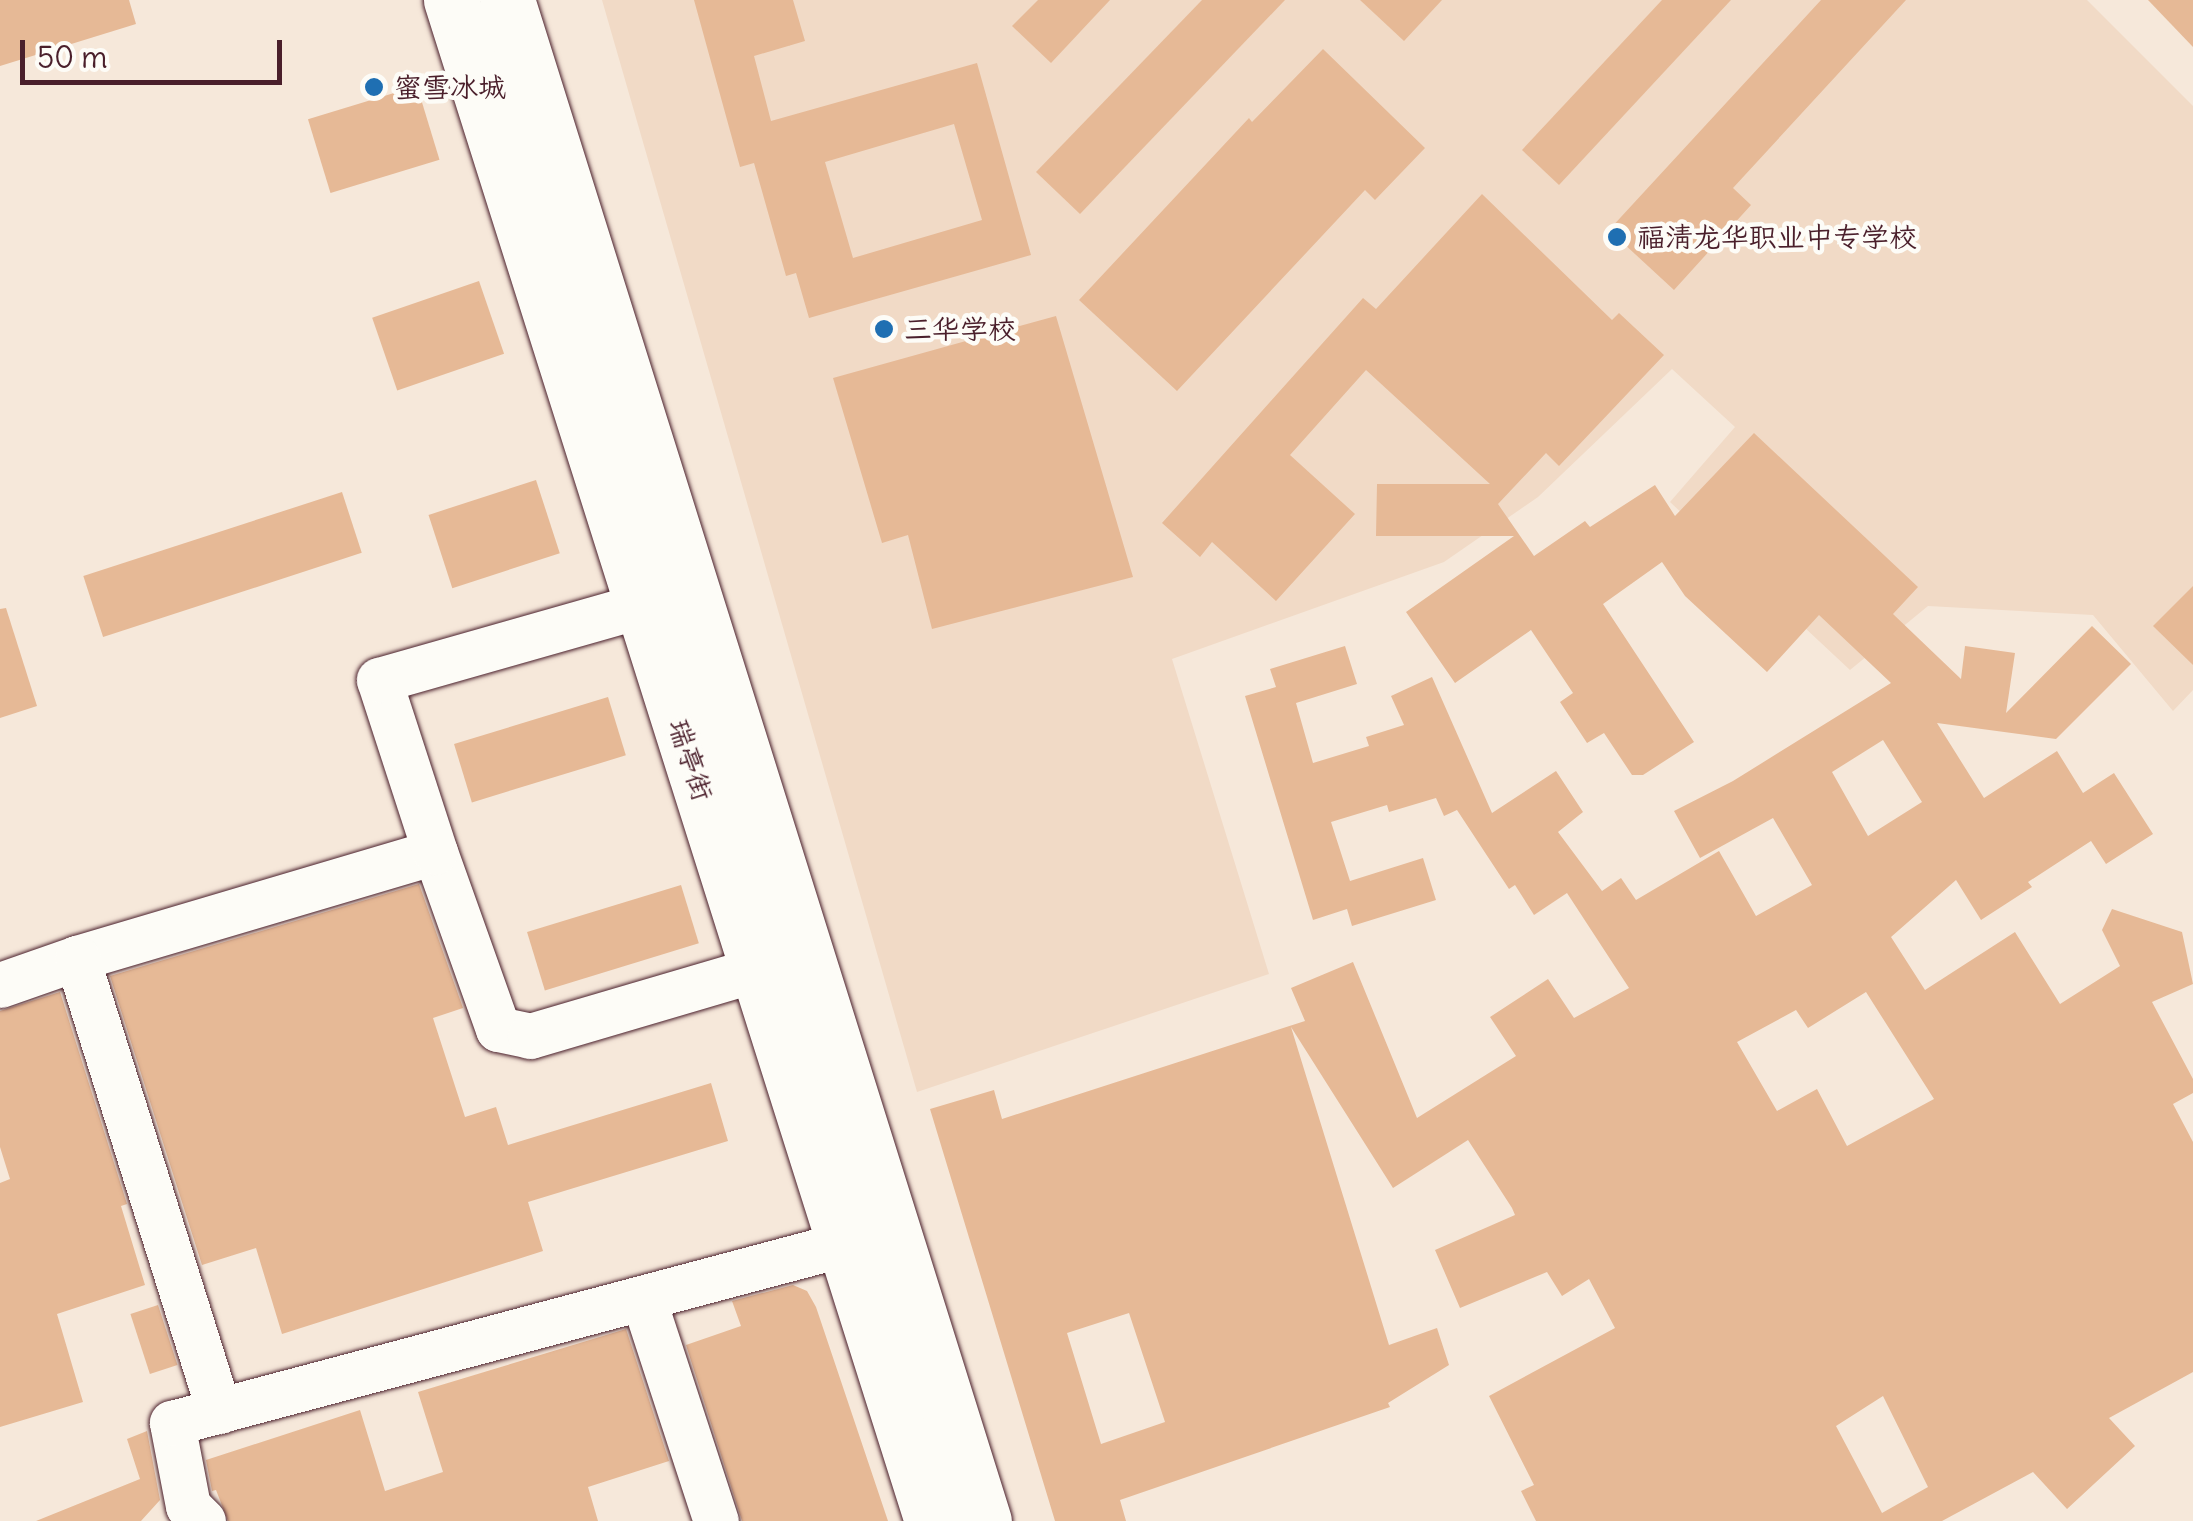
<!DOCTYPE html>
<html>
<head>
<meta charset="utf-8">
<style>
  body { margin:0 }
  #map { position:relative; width:2193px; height:1521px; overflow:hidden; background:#f6e8da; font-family:Delius,"LXGW WenKai TC",sans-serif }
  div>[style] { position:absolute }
  .built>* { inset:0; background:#f1dac6 }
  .building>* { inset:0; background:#e6b996; transform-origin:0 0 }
  .roads { filter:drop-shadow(0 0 2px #4a1f2b) drop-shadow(0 0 2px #4a1f2b) }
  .minor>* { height:45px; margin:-22.5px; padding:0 22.5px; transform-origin:22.5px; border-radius:22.5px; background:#fdfcf7 }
  .major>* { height:55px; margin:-27.5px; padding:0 27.5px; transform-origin:27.5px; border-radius:27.5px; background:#fdfcf7 }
  .dots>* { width:28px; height:28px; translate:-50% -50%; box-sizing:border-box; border:5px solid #fdfcf7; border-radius:50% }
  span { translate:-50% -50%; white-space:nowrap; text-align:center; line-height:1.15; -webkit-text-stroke:9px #fdfcf7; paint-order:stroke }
  .poi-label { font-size:28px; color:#4a1f2b }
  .left { translate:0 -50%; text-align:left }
  .street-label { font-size:28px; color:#4a1f2b }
  .scale { position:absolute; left:20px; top:40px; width:262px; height:45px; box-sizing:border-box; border:5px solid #4a1f2b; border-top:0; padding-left:12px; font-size:30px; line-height:35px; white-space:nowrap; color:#4a1f2b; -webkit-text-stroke:8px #fdfcf7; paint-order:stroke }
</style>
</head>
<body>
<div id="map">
  <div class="built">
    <i style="clip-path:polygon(602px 0,2087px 0,2193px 106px,2193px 690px,2173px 711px,2093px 615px,1928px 606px,1850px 670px,1670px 502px,1735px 427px,1672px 369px,1538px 497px,1444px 562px,1172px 659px,1269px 974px,917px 1092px)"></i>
  </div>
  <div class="building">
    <i style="clip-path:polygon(0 0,129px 0,136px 24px,0 66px)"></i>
    <i style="clip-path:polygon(evenodd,694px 0,793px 0,805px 41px,754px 56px,771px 121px,977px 63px,1031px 255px,809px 318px,796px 273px,786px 276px,754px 163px,740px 167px,694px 0,954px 124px,982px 220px,853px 258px,825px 162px,954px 124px)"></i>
    <i style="clip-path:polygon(1038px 0,1110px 0,1051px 63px,1012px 26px)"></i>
    <i style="clip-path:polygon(1202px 0,1285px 0,1080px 214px,1036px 172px)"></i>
    <i style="clip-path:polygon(1360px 0,1442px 0,1404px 41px)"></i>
    <i style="clip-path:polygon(1662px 0,1731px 0,1559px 185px,1522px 150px)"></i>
    <i style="clip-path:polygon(1821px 0,1906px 0,1733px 188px,1751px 205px,1674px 290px,1609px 230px)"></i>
    <i style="clip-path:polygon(2148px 0,2193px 0,2193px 47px)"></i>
    <i style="clip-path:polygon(1323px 49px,1425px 148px,1375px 200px,1365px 190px,1177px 391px,1079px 300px,1249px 118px,1252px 122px)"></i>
    <i style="left:417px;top:86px;width:77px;height:114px;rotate:73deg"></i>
    <i style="clip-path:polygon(evenodd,1482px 194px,1612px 320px,1619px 313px,1664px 355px,1559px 466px,1546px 453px,1498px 504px,1534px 556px,1585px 521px,1590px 527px,1655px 485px,1675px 516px,1754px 433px,1918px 587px,1893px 614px,1961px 679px,1965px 646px,2015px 653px,2006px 713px,2092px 626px,2131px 664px,2056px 739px,1937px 723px,1984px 798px,2057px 751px,2083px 793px,2114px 773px,2153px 834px,2106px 864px,2091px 841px,2028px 882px,2032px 887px,1981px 920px,1956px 880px,1891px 937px,1925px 990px,2015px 932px,2060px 1004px,2120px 966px,2102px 930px,2112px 909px,2182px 932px,2193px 984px,2152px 1002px,2193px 1079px,2193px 1093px,2173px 1104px,2193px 1142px,2193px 1372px,2109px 1418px,2135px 1446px,2067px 1509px,2033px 1472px,1942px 1521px,1536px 1521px,1521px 1491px,1534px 1485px,1489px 1396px,1615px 1328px,1589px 1279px,1562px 1296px,1547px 1272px,1460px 1308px,1435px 1250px,1515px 1215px,1512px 1208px,1468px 1140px,1393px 1188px,1291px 1027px,1389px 1345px,1437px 1328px,1449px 1365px,1388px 1403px,1390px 1407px,1120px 1500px,1126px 1521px,1055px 1521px,930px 1109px,994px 1090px,1002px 1119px,1305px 1021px,1291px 988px,1353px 962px,1417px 1118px,1516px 1056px,1490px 1017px,1548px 979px,1574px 1018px,1629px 988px,1567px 893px,1534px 915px,1515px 885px,1509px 889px,1457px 810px,1444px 816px,1436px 798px,1389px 812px,1387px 805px,1331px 822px,1350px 881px,1423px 858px,1436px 900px,1352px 926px,1347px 909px,1313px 920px,1245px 696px,1276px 687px,1270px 669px,1345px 646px,1357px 684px,1296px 703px,1313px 763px,1369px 746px,1366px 737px,1404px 725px,1391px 696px,1432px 677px,1492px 813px,1556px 771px,1583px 812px,1558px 832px,1602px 891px,1621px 878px,1636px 900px,1719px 851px,1756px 916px,1812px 885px,1773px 818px,1700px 858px,1674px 811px,1733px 781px,1891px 683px,1819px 615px,1767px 672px,1685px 596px,1662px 562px,1603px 604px,1694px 742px,1643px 775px,1632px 775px,1604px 733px,1587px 743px,1560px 702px,1573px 693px,1531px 630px,1455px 683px,1406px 612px,1514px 536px,1376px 536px,1377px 484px,1490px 484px,1366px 370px,1290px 455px,1355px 514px,1276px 601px,1212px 542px,1200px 557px,1162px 523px,1363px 298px,1376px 309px,1482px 194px,1883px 740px,1922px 802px,1868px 836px,1832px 772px,1883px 740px,1482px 194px,1866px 992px,1934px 1099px,1847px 1146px,1817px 1089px,1777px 1111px,1737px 1042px,1796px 1010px,1808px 1028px,1866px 992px,1482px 194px,1129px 1313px,1165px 1422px,1101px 1444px,1067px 1333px,1129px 1313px,1482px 194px,1883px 1396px,1928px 1487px,1882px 1513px,1836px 1426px,1883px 1396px)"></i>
    <i style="left:479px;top:281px;width:77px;height:113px;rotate:71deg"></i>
    <i style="clip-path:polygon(1056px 316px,1133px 577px,932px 629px,908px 535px,882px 543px,833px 378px)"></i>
    <i style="left:536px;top:480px;width:77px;height:113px;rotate:72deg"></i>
    <i style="left:342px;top:492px;width:64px;height:272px;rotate:72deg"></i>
    <i style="clip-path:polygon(2193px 586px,2193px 665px,2153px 626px)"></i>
    <i style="clip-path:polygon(6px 608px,37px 706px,0 718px,0 609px)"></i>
    <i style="left:608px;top:697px;width:61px;height:161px;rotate:73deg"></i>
    <i style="clip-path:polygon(419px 884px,463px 1008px,433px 1018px,465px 1117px,496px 1107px,508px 1145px,711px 1083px,728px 1141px,528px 1202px,543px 1251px,282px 1334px,256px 1248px,202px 1265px,110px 976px)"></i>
    <i style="left:681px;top:885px;width:61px;height:161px;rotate:73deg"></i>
    <i style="clip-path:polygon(60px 992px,127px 1204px,121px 1206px,145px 1285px,57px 1314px,83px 1402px,0 1427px,0 1183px,10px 1179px,0 1147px,0 1011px)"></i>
    <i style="clip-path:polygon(793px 1285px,807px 1291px,816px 1307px,888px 1521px,742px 1521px,686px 1345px,741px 1326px,732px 1301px)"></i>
    <i style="left:158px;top:1305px;width:63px;height:29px;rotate:72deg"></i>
    <i style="clip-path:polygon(626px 1329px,669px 1461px,588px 1487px,598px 1521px,228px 1521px,216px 1490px,212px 1491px,206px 1460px,360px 1410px,385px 1491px,443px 1472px,418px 1392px)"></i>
    <i style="clip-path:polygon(147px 1431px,160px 1500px,141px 1521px,36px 1521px,140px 1479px,127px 1439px)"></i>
  </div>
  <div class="roads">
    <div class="minor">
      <i style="left:435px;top:852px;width:188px;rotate:70.4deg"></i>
      <i style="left:498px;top:1029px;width:33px;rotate:12deg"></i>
      <i style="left:530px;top:1036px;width:237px;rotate:-16.4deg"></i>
      <i style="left:77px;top:958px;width:373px;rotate:-16.5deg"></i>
      <i style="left:435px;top:852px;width:181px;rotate:-108deg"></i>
      <i style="left:379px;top:680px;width:273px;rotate:-15.9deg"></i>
      <i style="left:0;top:985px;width:82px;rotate:-19.3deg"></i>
      <i style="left:77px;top:958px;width:475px;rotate:72.6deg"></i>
      <i style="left:643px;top:1298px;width:235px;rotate:71.9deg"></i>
      <i style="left:203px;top:1521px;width:21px;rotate:-135deg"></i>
      <i style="left:188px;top:1506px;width:85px;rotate:-100.9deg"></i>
      <i style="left:172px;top:1423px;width:695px;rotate:-14.92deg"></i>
    </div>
    <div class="major">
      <i style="left:451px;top:0;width:1595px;rotate:72.45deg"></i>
      <i style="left:507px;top:0;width:1594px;rotate:72.59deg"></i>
    </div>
  </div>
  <div class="dots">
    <i style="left:374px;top:87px;background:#1f6fb2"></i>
    <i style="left:1617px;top:237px;background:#1f6fb2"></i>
    <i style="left:884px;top:329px;background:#1f6fb2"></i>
  </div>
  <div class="poi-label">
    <span class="left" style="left:394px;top:87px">蜜雪冰城</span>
    <span class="left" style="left:1637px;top:237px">福清龙华职业中专学校</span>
    <span class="left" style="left:904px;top:329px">三华学校</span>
  </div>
  <div class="street-label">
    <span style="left:691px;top:760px;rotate:72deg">瑞亭街</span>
  </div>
  <div class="scale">50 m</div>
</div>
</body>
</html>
